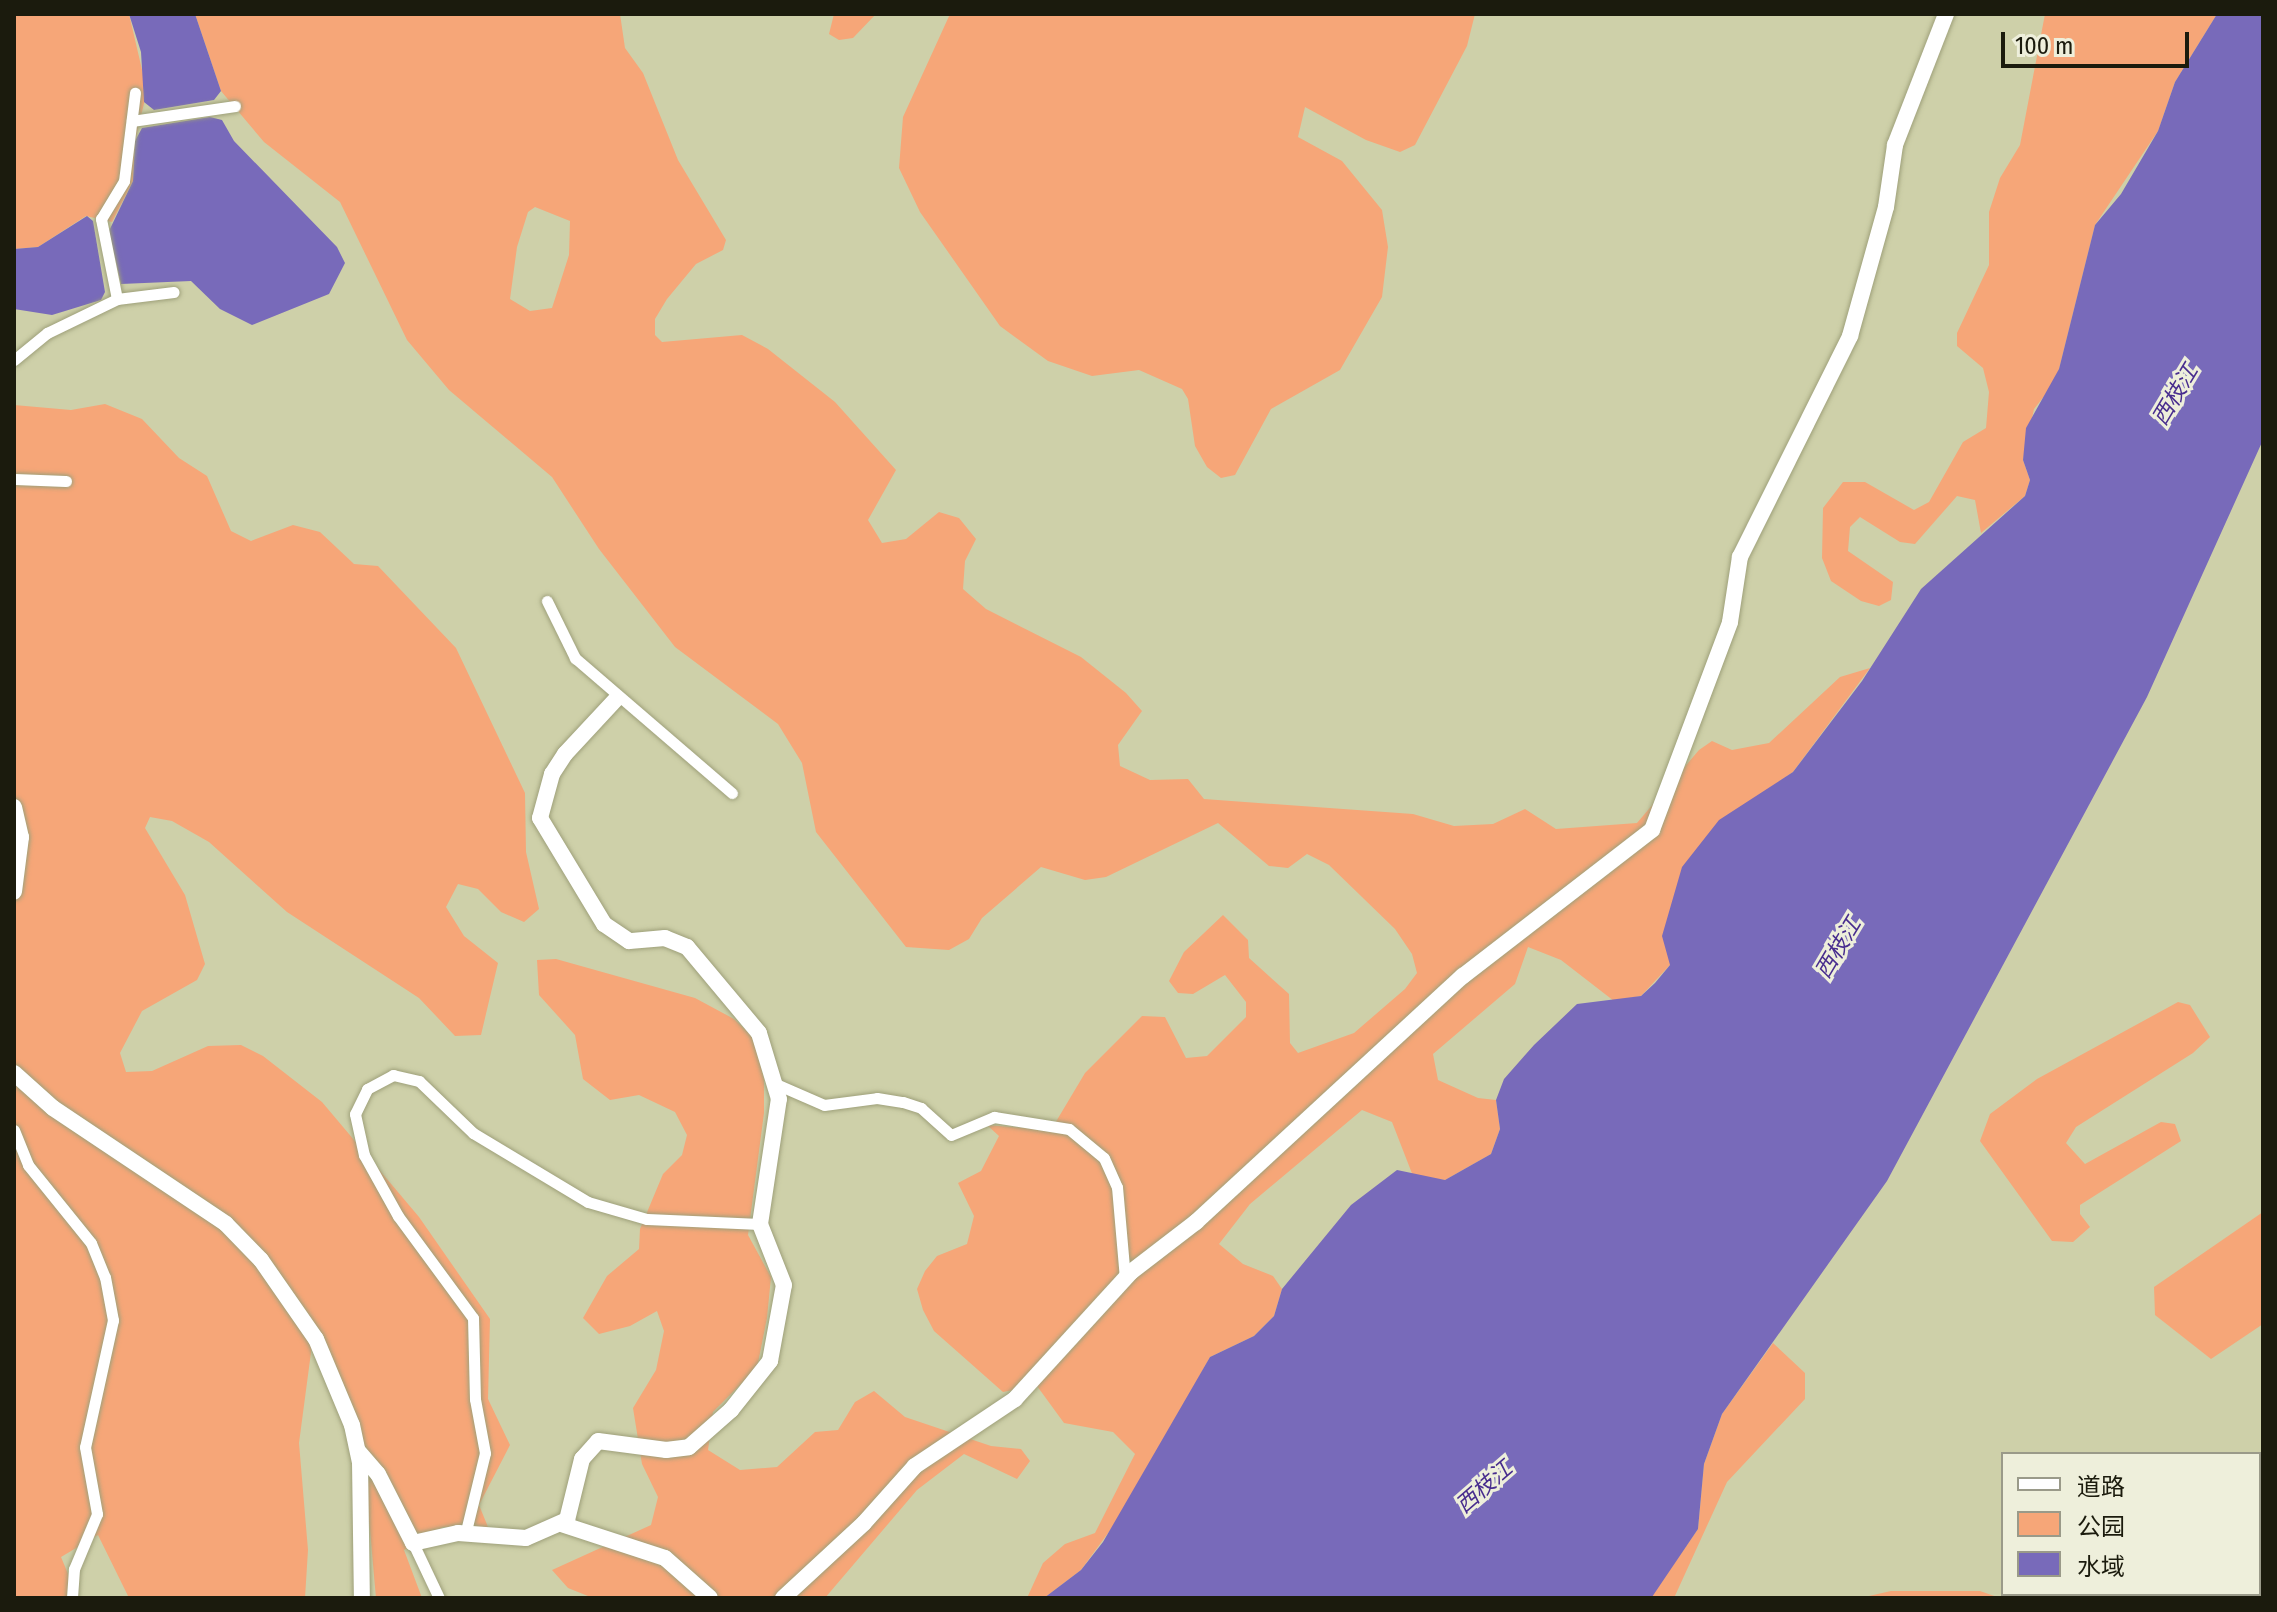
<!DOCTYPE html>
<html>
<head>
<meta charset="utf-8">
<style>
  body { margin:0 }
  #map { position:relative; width:2277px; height:1612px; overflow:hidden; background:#ced0a9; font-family:"Fira Sans Condensed","Noto Sans SC",sans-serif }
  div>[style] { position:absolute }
  .green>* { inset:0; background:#f6a678 }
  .water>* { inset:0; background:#786aba }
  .roads { filter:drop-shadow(0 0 2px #9ea07a) drop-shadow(0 0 2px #9ea07a) }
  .street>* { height:11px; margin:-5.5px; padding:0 5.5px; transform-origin:5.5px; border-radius:5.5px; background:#fff }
  .secondary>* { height:16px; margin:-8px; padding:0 8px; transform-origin:8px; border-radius:8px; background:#fff }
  span { translate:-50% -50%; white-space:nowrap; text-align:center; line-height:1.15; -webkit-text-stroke:6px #eeefdb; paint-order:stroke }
  .water-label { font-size:22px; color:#482d8e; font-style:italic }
  .frame { position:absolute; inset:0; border:16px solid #1b1b0d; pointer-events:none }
  .legend { position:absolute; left:2001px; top:1452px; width:260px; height:144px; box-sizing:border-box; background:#eeefdb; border:2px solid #9a9a89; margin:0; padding:10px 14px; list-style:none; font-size:24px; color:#1b1b0d }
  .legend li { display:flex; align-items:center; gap:16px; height:40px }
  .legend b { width:40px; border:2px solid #9a9a89 }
  .scale { position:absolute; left:2001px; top:32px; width:188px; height:36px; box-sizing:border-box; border:4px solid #1b1b0d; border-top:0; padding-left:10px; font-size:24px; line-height:28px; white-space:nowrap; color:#1b1b0d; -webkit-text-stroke:6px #eeefdb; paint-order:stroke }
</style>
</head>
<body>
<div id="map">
  <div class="green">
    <i style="clip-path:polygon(14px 14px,129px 14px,147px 91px,135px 141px,133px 181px,112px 222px,86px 216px,38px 247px,14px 249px)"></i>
    <i style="clip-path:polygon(evenodd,195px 14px,620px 14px,625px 48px,643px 73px,678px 160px,726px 240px,723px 250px,696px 264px,667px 299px,655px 319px,655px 335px,662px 342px,742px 335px,768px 349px,835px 402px,896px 470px,868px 520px,882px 543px,906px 539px,939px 512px,959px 518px,976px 539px,965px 561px,963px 589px,986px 609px,1081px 657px,1126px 693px,1142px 711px,1118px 745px,1120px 766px,1150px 780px,1188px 779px,1204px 799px,1413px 814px,1454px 826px,1493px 824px,1525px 809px,1556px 829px,1637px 823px,1699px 750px,1712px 741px,1732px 750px,1769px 743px,1840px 677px,1870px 668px,1793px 772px,1758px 796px,1670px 950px,1670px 965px,1641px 996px,1614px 1001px,1561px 960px,1528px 947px,1515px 984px,1433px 1054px,1438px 1080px,1478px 1098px,1496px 1100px,1500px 1129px,1491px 1154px,1445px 1180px,1413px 1176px,1392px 1122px,1362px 1110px,1250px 1204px,1219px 1244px,1243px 1264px,1273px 1276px,1282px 1289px,1274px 1316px,1254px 1336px,1210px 1357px,1130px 1503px,1081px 1570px,1044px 1598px,1027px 1598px,1043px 1563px,1065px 1544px,1095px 1533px,1135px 1454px,1113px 1432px,1064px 1423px,1037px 1386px,1003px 1392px,934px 1331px,923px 1310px,917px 1289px,925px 1271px,937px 1256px,967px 1244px,974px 1216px,958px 1183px,981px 1171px,999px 1136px,987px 1125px,1051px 1130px,1085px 1073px,1142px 1016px,1165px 1017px,1186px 1058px,1207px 1056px,1246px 1017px,1246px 1002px,1225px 975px,1193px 994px,1178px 993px,1169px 981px,1184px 952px,1223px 915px,1248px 940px,1249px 958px,1289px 994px,1290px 1043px,1298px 1053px,1354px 1033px,1405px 989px,1417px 973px,1412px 954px,1395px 929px,1329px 865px,1307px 854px,1288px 868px,1269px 866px,1218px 823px,1106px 877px,1085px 880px,1041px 867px,982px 918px,969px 939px,949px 950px,906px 947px,816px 832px,802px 763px,778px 724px,675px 647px,599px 549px,552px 477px,449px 390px,407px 340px,340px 202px,264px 142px,221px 91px,195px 14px,535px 207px,570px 221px,569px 255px,552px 308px,530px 311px,510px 299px,517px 247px,528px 212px,535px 207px)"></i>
    <i style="clip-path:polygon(834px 14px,876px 14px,853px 38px,839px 40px,829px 34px)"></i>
    <i style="clip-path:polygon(950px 14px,1475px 14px,1467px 46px,1415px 145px,1400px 152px,1366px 140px,1305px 107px,1298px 137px,1342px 161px,1382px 210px,1388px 247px,1382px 297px,1340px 370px,1271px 409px,1235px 475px,1221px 478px,1207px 467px,1195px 446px,1188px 399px,1182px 389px,1139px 370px,1092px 376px,1048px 361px,1000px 326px,920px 212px,899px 168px,903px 117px)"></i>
    <i style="clip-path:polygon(2045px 14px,2217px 14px,2175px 82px,2158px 131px,2095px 225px,2059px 369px,2053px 385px,2034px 409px,2023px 460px,2030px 480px,2025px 496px,1981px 533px,1975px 500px,1957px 496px,1915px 544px,1900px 542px,1860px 517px,1850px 527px,1848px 551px,1893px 582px,1891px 600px,1879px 606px,1861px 601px,1831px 581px,1822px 558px,1823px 508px,1843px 482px,1865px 482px,1914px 510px,1929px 502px,1963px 442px,1986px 428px,1989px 392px,1983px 368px,1957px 346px,1957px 333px,1989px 265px,1989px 212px,2000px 178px,2020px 145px)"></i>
    <i style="clip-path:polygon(105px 404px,142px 419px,179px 458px,207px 476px,231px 531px,251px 541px,293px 525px,320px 532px,354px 564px,378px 566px,456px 648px,525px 793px,526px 852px,539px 909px,524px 922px,501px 912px,478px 889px,458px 884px,446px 907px,464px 936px,498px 963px,481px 1035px,455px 1036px,419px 998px,287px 912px,209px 842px,172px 821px,150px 817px,145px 828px,185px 895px,205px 964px,197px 980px,142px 1011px,120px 1053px,126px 1072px,152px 1071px,208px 1046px,241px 1045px,263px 1056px,322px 1102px,419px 1217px,490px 1319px,488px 1399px,510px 1445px,479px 1505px,488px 1527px,443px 1527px,404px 1550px,422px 1598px,376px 1598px,362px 1440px,312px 1345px,299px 1443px,308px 1550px,305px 1598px,129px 1598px,98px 1535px,61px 1557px,78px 1598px,14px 1598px,14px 405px,71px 410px)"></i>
    <i style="clip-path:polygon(556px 959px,695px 998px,734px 1019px,753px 1037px,764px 1079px,764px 1113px,748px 1235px,771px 1277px,767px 1318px,757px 1368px,713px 1412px,708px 1450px,740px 1470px,777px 1467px,815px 1432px,838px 1430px,855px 1402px,874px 1391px,905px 1417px,991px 1446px,1021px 1449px,1030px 1461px,1017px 1479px,964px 1454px,917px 1490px,825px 1598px,593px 1598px,568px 1588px,552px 1570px,651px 1525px,658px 1497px,642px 1464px,633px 1408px,656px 1370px,664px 1331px,657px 1311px,630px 1326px,599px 1334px,583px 1318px,607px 1276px,639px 1249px,640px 1229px,663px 1174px,682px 1155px,687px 1135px,675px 1112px,639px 1095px,610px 1100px,583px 1079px,575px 1035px,539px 995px,537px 960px)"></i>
    <i style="clip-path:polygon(2178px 1002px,2190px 1005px,2210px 1037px,2193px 1053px,2076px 1127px,2066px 1143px,2085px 1164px,2161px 1122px,2175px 1124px,2181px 1141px,2080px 1205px,2080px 1214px,2090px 1227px,2073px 1242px,2052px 1241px,1980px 1141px,1990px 1114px,2037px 1079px)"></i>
    <i style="clip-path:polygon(2263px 1212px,2263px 1324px,2211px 1359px,2155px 1315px,2154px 1287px)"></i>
    <i style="clip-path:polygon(1773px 1343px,1805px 1373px,1805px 1399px,1727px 1482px,1674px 1598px,1650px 1598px,1698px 1529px,1704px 1464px,1722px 1414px)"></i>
    <i style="clip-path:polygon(1891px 1591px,1980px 1591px,2000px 1598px,1860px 1598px)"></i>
  </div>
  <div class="water">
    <i style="clip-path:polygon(129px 14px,195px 14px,221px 91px,214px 100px,154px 110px,144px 102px,141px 52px)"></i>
    <i style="clip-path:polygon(2217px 14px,2263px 14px,2263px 440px,2147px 697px,1887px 1181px,1722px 1414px,1704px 1464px,1698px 1529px,1652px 1597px,1044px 1598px,1081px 1570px,1103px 1542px,1210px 1357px,1254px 1336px,1274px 1316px,1282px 1289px,1351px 1205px,1397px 1170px,1445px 1180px,1491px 1154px,1500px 1129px,1496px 1100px,1504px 1079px,1534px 1045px,1577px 1004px,1641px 996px,1655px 983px,1670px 965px,1662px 936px,1682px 867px,1719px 820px,1793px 772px,1862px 681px,1921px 589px,2025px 496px,2030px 480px,2023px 460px,2026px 428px,2059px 369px,2095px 225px,2121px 194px,2158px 131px,2175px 82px)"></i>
    <i style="clip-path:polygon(210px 117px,222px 120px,234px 141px,337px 247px,345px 263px,329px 294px,252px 325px,220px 309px,191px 281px,121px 284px,109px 231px,133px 181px,135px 141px,142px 128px)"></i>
    <i style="clip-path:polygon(87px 216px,93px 221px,105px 292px,101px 300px,52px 315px,14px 309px,14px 249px,38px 247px)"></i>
  </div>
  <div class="roads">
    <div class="street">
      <i style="left:132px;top:121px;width:104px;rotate:-8.3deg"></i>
      <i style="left:117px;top:299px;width:82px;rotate:-101.3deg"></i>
      <i style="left:101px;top:219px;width:44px;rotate:-58.8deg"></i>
      <i style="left:124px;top:181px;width:89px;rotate:-82.9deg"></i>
      <i style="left:14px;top:360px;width:43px;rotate:-39.3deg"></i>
      <i style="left:47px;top:333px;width:78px;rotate:-25.9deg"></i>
      <i style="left:117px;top:299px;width:57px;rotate:-7deg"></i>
      <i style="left:14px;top:479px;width:52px;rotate:2.2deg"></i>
      <i style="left:547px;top:601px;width:64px;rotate:63.8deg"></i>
      <i style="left:575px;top:658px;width:207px;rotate:40.7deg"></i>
      <i style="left:776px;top:1084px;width:52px;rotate:23.6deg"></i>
      <i style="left:824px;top:1105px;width:53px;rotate:-7.5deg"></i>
      <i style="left:877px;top:1098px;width:26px;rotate:9deg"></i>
      <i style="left:903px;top:1102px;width:19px;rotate:18deg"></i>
      <i style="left:921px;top:1108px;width:40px;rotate:42deg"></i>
      <i style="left:951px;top:1135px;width:47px;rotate:-22.7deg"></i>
      <i style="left:994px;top:1117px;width:76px;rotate:9.1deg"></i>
      <i style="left:1069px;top:1129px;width:45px;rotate:39.6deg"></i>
      <i style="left:1104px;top:1158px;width:32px;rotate:66deg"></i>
      <i style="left:1117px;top:1187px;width:92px;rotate:85deg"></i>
      <i style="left:14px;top:1130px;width:38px;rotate:68deg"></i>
      <i style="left:28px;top:1165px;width:100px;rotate:51.1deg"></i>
      <i style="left:91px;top:1243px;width:37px;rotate:68deg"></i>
      <i style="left:105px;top:1277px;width:44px;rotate:79.5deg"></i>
      <i style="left:113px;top:1320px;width:130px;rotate:102.4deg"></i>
      <i style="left:85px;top:1447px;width:68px;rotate:79.8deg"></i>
      <i style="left:97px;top:1514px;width:60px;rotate:112.7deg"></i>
      <i style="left:74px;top:1569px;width:29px;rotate:94deg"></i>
      <i style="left:465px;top:1535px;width:84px;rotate:-76.3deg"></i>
      <i style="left:485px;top:1453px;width:55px;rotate:-100.5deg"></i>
      <i style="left:475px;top:1399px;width:81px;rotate:-91.4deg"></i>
      <i style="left:473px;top:1318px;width:127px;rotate:-126.3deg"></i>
      <i style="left:398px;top:1216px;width:70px;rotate:-119.1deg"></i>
      <i style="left:364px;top:1155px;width:42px;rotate:-102.4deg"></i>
      <i style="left:355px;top:1114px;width:28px;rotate:-64deg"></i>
      <i style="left:367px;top:1089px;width:30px;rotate:-28deg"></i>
      <i style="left:393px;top:1075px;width:27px;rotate:13deg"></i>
      <i style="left:419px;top:1081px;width:75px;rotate:43.9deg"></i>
      <i style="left:473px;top:1133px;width:134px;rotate:31deg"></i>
      <i style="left:588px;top:1202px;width:61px;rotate:16.1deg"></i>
      <i style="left:647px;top:1219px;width:113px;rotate:2.5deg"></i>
      <i style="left:413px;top:1543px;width:61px;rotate:64.7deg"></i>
    </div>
    <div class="secondary">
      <i style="left:14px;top:807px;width:31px;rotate:77deg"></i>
      <i style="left:21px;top:837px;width:55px;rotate:97.3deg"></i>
      <i style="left:14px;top:1073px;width:52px;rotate:41.9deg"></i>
      <i style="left:53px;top:1108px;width:208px;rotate:33.8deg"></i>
      <i style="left:226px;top:1224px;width:50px;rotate:45.8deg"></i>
      <i style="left:261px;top:1260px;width:96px;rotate:55.2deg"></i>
      <i style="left:316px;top:1339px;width:93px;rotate:67.3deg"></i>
      <i style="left:352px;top:1425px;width:38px;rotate:78deg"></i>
      <i style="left:360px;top:1462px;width:136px;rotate:89.2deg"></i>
      <i style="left:358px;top:1451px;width:30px;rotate:49deg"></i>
      <i style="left:378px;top:1474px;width:77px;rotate:63.1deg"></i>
      <i style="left:413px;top:1543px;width:46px;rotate:-12.5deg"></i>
      <i style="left:458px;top:1533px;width:68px;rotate:4.2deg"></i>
      <i style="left:526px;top:1538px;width:45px;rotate:-23.7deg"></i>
      <i style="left:567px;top:1520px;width:63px;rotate:-76.2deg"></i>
      <i style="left:582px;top:1459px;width:24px;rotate:-48deg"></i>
      <i style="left:598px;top:1441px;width:69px;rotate:7.5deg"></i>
      <i style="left:666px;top:1450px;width:23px;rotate:-7deg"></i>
      <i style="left:689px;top:1447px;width:56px;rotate:-41.4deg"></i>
      <i style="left:731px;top:1410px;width:63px;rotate:-51.5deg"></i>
      <i style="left:770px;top:1361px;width:77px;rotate:-79.6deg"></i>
      <i style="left:784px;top:1285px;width:66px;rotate:-111.5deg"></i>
      <i style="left:760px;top:1224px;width:126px;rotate:-81.4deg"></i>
      <i style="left:779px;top:1099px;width:69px;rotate:-106.9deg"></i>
      <i style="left:759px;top:1033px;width:112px;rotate:-129.9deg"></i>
      <i style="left:687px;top:947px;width:24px;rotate:-158deg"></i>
      <i style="left:665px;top:938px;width:36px;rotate:175deg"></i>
      <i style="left:629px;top:941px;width:30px;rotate:-146deg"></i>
      <i style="left:604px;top:924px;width:124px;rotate:-121.1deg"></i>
      <i style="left:540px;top:818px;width:46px;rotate:-74.7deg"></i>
      <i style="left:552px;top:774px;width:24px;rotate:-57deg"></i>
      <i style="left:565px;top:754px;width:76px;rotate:-47.1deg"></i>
      <i style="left:561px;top:1524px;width:109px;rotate:18.1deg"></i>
      <i style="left:665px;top:1558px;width:60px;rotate:41.6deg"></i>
      <i style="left:783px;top:1598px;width:110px;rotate:-42.8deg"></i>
      <i style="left:864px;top:1523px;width:76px;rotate:-48.2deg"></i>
      <i style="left:915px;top:1466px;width:120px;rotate:-33.8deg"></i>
      <i style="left:1015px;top:1399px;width:172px;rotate:-47.6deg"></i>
      <i style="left:1131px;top:1272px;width:82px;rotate:-37.6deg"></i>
      <i style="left:1196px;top:1222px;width:363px;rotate:-42.7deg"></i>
      <i style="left:1463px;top:976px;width:239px;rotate:-37.7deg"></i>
      <i style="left:1652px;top:830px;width:222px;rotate:-69.4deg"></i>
      <i style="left:1730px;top:622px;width:66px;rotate:-81.3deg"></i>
      <i style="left:1740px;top:557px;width:247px;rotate:-63.5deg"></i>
      <i style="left:1850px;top:336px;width:134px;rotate:-74.4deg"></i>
      <i style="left:1886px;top:207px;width:63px;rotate:-81.7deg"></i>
      <i style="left:1895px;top:145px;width:141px;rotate:-68.7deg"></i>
    </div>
  </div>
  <div class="water-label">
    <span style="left:2175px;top:395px;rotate:-59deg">西枝江</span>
    <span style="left:1838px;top:948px;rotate:-59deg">西枝江</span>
    <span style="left:1484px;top:1487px;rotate:-41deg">西枝江</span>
  </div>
  <div class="frame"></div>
  <ul class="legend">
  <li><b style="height:10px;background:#fff"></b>道路</li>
  <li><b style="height:22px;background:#f6a678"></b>公园</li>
  <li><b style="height:22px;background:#786aba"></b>水域</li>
  </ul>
  <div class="scale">100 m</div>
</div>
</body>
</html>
